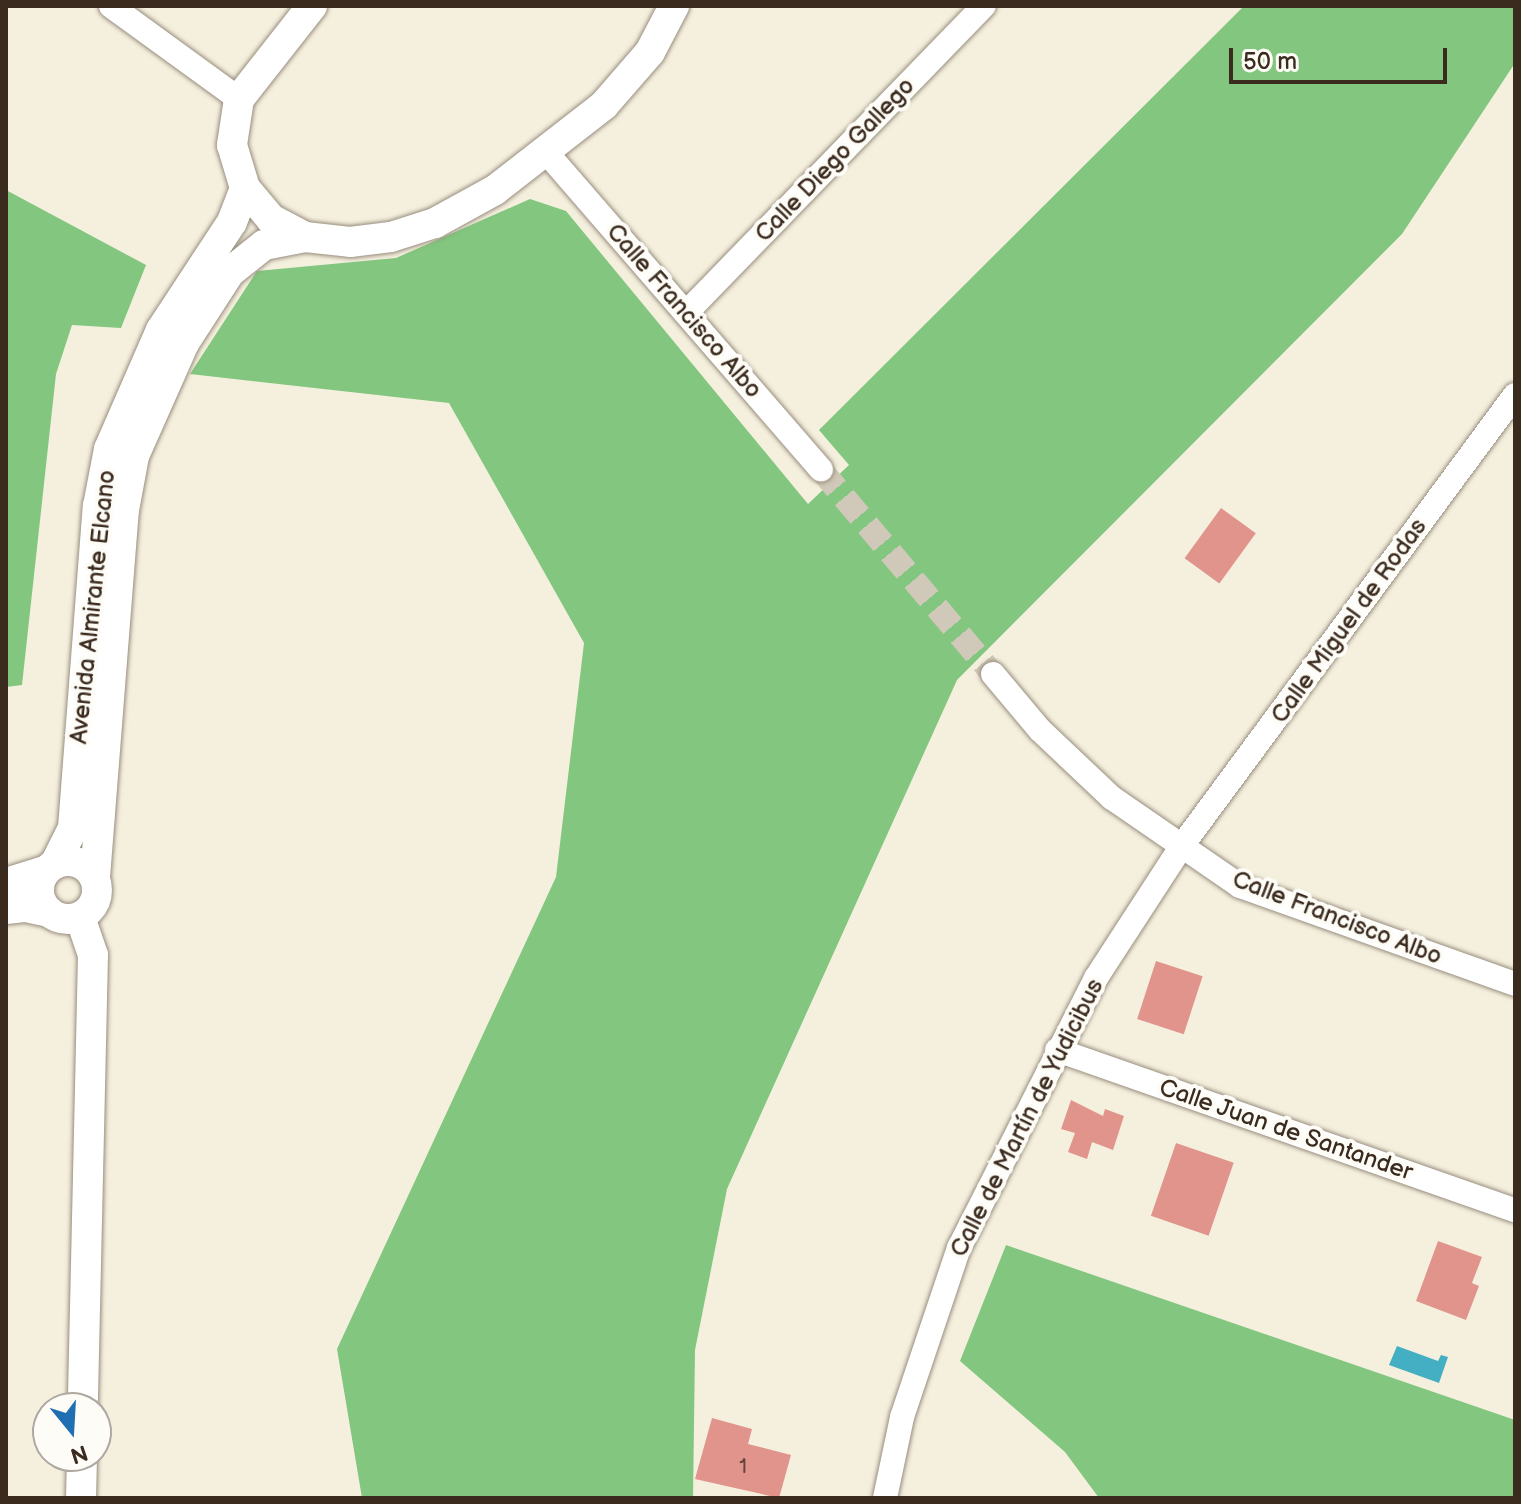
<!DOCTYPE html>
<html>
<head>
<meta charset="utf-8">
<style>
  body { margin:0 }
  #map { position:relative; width:1521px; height:1504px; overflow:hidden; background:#f5f0de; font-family:"Balsamiq Sans",sans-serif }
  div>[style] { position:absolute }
  .green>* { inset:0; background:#82c67f }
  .water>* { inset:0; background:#44aec3 }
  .building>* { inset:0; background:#e1948b; transform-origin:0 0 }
  .minor-tunnel>* { height:24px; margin-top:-12px; transform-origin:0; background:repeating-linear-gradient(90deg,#d0c8b8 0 24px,transparent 0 36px) }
  .roads { filter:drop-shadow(0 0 2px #988d7e) drop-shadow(0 0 2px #988d7e) }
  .minor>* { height:24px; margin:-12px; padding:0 12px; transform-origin:12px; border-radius:12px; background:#fff }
  .tertiary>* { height:30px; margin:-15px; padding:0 15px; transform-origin:15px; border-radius:15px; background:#fff }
  .tertiary>.ring { margin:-15px; padding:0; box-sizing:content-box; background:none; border:30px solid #fff; border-radius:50% }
  span { translate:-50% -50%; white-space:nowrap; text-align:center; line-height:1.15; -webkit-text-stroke:8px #fdfcf7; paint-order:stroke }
  .number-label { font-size:20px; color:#644439 }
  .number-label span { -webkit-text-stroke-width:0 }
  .street-label { font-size:24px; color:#3b2a1e }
  .frame { position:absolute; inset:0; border:8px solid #3b2a1e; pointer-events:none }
  .north { position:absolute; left:32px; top:1392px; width:80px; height:80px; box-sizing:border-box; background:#fdfcf7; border:2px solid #afa8a0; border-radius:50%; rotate:162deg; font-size:22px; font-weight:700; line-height:32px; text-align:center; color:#3b2a1e }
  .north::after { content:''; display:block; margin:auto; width:28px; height:36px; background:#1f6fb2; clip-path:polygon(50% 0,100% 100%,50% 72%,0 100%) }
  .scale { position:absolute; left:1229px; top:48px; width:218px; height:36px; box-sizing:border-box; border:4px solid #3b2a1e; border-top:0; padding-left:10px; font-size:24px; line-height:28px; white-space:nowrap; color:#3b2a1e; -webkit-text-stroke:6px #fdfcf7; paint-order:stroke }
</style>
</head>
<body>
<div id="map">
  <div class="green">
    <i style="clip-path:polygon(1244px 6px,1515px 6px,1515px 63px,1402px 234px,957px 680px,727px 1189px,695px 1350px,693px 1498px,362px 1498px,337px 1349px,556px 877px,584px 643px,449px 403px,190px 374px,257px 271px,396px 258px,530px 199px,566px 211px,808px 504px,849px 465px,819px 430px)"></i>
    <i style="clip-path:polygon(6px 190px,146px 265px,121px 328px,72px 325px,56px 374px,22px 685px,6px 687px)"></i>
    <i style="clip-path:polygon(1006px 1245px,1515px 1420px,1515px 1498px,1099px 1498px,1065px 1452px,960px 1361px)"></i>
  </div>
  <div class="water">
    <i style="clip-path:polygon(1397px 1346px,1438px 1361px,1441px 1355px,1448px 1357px,1439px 1383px,1389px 1365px)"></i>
  </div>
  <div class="building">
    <i style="left:1221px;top:508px;width:43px;height:62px;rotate:36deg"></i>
    <i style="left:1156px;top:961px;width:49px;height:61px;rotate:18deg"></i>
    <i style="clip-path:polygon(1071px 1100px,1103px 1116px,1105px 1109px,1124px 1116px,1113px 1150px,1092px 1142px,1087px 1159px,1068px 1152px,1075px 1133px,1061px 1129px)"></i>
    <i style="left:1176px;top:1143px;width:61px;height:77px;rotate:19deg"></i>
    <i style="clip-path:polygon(1438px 1241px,1482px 1257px,1472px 1283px,1479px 1286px,1466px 1320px,1416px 1301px)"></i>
    <i style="clip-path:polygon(712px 1418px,752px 1429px,748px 1444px,791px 1455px,779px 1498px,695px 1479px)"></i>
  </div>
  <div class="minor-tunnel">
    <i style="left:821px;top:470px;width:267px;rotate:49.9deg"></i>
  </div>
  <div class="roads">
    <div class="minor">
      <i style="left:111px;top:6px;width:158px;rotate:36deg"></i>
      <i style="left:546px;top:152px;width:420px;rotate:49.1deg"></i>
      <i style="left:686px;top:313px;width:428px;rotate:-45.9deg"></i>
      <i style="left:993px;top:674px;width:73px;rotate:50deg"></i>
      <i style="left:1040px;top:730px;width:99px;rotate:43.4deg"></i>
      <i style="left:1112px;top:798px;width:155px;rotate:34.5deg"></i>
      <i style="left:1240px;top:886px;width:292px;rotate:19.6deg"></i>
      <i style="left:1057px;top:1050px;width:485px;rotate:19.3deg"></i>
      <i style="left:885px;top:1498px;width:83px;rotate:-78.1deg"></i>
      <i style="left:902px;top:1417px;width:178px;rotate:-71.4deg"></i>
      <i style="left:959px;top:1248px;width:303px;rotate:-63.1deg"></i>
      <i style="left:1096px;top:978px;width:156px;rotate:-57deg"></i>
      <i style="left:1181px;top:847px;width:562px;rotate:-53.54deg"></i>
    </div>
    <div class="tertiary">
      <i style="left:312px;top:6px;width:118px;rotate:128.1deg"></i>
      <i style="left:239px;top:99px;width:47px;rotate:98.7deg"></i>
      <i style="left:232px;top:145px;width:45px;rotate:73.2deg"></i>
      <i style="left:245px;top:188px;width:40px;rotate:50deg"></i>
      <i style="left:271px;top:219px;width:38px;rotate:28deg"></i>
      <i style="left:305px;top:237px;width:45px;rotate:6.3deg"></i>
      <i style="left:350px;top:242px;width:41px;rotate:-7deg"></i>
      <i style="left:391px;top:237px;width:46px;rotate:-17.7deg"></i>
      <i style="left:435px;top:223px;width:68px;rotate:-28.8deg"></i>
      <i style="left:495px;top:190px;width:138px;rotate:-37.9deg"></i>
      <i style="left:604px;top:105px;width:70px;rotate:-49deg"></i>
      <i style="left:650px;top:52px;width:52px;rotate:-62.4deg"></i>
      <i class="ring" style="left:39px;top:861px;width:28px;height:28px"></i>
      <i style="left:55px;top:864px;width:40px;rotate:-63.4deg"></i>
      <i style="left:73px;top:828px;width:323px;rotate:-85.6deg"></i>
      <i style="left:98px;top:506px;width:58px;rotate:-79.1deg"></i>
      <i style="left:109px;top:449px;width:130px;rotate:-66.4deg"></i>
      <i style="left:161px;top:330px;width:129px;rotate:-56.7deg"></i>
      <i style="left:232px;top:222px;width:36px;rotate:-69deg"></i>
      <i style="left:95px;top:877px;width:368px;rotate:-85.5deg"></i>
      <i style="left:124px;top:510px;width:55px;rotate:-79.5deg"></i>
      <i style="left:134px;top:456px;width:124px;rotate:-66.1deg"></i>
      <i style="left:184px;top:343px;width:85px;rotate:-57.1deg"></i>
      <i style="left:230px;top:272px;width:43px;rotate:-38.5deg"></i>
      <i style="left:264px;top:245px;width:42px;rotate:-11deg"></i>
      <i style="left:6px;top:883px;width:41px;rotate:-17.1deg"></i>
      <i style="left:6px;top:909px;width:20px;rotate:-6deg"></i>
      <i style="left:26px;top:907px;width:24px;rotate:12deg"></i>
      <i style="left:80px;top:917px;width:40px;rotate:71.1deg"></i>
      <i style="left:93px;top:955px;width:453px;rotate:91.3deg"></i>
      <i style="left:81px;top:1498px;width:42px;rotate:-88.6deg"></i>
    </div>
  </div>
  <div class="number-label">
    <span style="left:743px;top:1467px">1</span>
  </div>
  <div class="street-label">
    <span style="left:835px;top:160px;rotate:-46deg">Calle Diego Gallego</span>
    <span style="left:684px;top:311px;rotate:49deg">Calle Francisco Albo</span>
    <span style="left:93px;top:607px;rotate:-84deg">Avenida Almirante Elcano</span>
    <span style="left:1349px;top:621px;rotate:-54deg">Calle Miguel de Rodas</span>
    <span style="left:1337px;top:918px;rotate:21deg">Calle Francisco Albo</span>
    <span style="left:1027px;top:1118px;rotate:-63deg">Calle de Martín de Yudicibus</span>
    <span style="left:1286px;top:1130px;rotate:19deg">Calle Juan de Santander</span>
  </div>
  <div class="frame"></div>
  <div class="north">N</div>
  <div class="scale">50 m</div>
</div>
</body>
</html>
